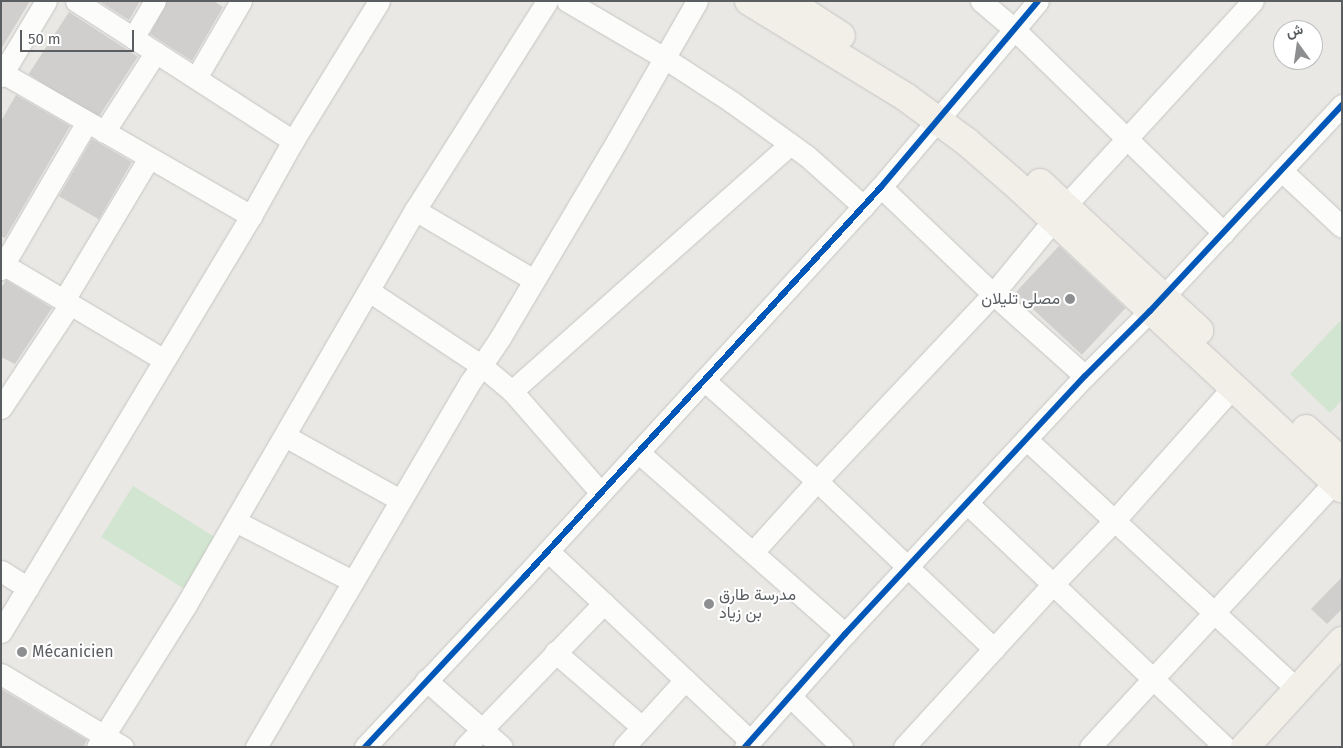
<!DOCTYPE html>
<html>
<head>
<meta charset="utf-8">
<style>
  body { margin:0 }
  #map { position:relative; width:1343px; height:748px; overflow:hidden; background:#e9e8e4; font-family:"Fira Sans",Vazirmatn,sans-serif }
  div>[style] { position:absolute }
  .green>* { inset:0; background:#d2e5d0; transform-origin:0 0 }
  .building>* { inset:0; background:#d0cfcd; transform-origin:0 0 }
  .roads { filter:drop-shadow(0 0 1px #c5c5c5) drop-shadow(0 0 1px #c5c5c5) }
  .minor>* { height:21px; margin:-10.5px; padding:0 10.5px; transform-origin:10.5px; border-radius:10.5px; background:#fcfcfb }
  .major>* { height:28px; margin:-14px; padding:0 14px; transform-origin:14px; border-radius:14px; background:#f1efe7 }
  .cycleway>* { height:6px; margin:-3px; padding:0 3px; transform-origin:3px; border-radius:3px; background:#0057b8 }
  .dots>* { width:14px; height:14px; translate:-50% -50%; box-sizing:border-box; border:2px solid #fff; border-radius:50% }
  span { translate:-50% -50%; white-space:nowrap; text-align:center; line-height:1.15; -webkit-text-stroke:4px #fff; paint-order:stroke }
  .poi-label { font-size:16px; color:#5a5e61 }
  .right { translate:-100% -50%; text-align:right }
  .left { translate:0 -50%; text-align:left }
  .frame { position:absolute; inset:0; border:2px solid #5a5e61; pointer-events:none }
  .north { position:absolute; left:1273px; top:20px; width:50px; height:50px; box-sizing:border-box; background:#fff; border:1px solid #bdbfc0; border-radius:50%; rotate:346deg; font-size:14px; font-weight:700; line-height:20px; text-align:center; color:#5a5e61 }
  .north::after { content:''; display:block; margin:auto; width:18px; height:22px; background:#8c8e8f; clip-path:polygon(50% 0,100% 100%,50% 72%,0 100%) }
  .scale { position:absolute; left:20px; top:30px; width:114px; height:22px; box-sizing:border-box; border:2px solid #5a5e61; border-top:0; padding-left:6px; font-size:15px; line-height:18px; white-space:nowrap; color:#5a5e61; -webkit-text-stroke:4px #fff; paint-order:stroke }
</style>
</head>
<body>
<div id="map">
  <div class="green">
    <i style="clip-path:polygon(1342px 319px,1342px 400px,1330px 413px,1290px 374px)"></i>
    <i style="left:133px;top:486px;width:104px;height:60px;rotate:32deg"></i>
  </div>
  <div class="building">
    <i style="clip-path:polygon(1px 1px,30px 1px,1px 49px)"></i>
    <i style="clip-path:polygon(99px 1px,140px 1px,129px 20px)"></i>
    <i style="clip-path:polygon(167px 1px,214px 1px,223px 7px,192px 61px,150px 34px)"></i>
    <i style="left:69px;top:12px;width:82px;height:74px;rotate:33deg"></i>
    <i style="clip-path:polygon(16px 95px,70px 126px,5px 238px,1px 236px,1px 121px)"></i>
    <i style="left:92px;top:139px;width:46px;height:66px;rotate:30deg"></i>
    <i style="left:1059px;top:246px;width:91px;height:64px;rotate:43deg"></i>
    <i style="clip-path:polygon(6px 280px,52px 308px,15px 364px,1px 357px,1px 288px)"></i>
    <i style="clip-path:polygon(1342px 577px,1342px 609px,1327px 624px,1311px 609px)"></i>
    <i style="clip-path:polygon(1px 689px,87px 740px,83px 747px,1px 747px)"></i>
  </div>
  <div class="roads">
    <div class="minor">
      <i style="left:76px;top:1px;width:258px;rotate:32.8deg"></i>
      <i style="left:567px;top:1px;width:111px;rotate:30.3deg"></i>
      <i style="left:663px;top:57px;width:82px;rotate:33.1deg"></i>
      <i style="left:732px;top:102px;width:92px;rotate:35.8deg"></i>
      <i style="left:807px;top:156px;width:76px;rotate:41.8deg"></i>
      <i style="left:981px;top:1px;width:42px;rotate:40.2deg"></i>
      <i style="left:1013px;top:28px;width:294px;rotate:44.2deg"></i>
      <i style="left:133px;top:38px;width:43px;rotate:-59.3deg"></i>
      <i style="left:1px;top:72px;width:289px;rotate:29.9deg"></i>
      <i style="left:1px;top:76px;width:87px;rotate:-59deg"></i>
      <i style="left:196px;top:78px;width:89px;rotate:-59.7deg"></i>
      <i style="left:104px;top:132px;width:95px;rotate:-57deg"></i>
      <i style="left:1281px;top:170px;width:83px;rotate:43.1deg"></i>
      <i style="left:881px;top:187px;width:155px;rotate:43.7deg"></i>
      <i style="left:993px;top:294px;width:123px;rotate:41.7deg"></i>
      <i style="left:415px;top:210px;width:138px;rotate:30.5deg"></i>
      <i style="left:1px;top:263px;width:188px;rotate:30.7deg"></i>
      <i style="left:1px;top:269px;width:170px;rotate:-59.7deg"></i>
      <i style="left:369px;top:291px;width:136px;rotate:33.6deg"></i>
      <i style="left:482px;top:366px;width:39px;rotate:40deg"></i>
      <i style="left:512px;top:391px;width:134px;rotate:48.9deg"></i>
      <i style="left:64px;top:300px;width:165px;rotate:-59.1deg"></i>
      <i style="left:704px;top:380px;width:152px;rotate:41.8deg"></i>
      <i style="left:817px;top:481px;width:244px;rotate:43.5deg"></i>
      <i style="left:512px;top:391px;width:372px;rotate:-41.6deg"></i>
      <i style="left:1px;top:408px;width:125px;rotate:-56.4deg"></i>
      <i style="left:285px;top:436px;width:132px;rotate:29.1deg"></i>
      <i style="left:1026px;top:439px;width:370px;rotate:42.7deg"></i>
      <i style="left:638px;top:452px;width:276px;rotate:41.3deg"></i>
      <i style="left:967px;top:503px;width:355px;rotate:43.4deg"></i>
      <i style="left:235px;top:521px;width:131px;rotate:27.1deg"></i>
      <i style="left:548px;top:551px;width:277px;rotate:43.2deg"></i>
      <i style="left:754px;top:551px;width:94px;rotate:-48deg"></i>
      <i style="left:817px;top:481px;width:257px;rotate:-46.7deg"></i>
      <i style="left:993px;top:294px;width:114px;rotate:-50.7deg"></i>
      <i style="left:1065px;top:206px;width:278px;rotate:-47.5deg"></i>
      <i style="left:1px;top:571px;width:32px;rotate:32deg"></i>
      <i style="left:1px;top:632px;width:485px;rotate:-59deg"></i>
      <i style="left:251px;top:216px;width:86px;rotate:-60.8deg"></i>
      <i style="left:293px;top:141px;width:164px;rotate:-58.4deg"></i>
      <i style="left:555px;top:652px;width:115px;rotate:40.8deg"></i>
      <i style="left:1px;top:674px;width:142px;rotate:30.9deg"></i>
      <i style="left:426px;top:680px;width:101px;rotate:41.4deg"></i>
      <i style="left:790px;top:696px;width:73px;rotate:44.4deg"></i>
      <i style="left:97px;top:747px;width:168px;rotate:-57.9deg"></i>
      <i style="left:186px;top:605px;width:457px;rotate:-59.9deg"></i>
      <i style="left:415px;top:210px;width:247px;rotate:-57.7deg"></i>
      <i style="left:256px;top:747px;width:424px;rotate:-59.6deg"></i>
      <i style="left:471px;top:381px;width:52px;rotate:-56deg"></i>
      <i style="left:500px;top:338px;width:215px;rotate:-59.3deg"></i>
      <i style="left:610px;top:153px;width:175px;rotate:-60.2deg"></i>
      <i style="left:365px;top:747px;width:234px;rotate:-46.9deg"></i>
      <i style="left:525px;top:576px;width:527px;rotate:-47.54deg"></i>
      <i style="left:881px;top:187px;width:243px;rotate:-49.8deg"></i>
      <i style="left:465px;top:747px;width:200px;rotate:-46deg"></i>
      <i style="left:624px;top:747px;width:91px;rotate:-47.7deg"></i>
      <i style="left:745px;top:747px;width:151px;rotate:-48.5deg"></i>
      <i style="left:845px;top:634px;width:352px;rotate:-47.1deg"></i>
      <i style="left:1085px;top:376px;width:92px;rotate:-45deg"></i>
      <i style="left:1150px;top:311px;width:282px;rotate:-47deg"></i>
      <i style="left:904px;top:747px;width:221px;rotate:-47.6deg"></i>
      <i style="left:1053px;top:584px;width:88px;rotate:-45.9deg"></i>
      <i style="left:1114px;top:521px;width:179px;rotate:-48.4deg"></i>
      <i style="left:1090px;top:747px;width:372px;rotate:-47.3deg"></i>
    </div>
    <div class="major">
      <i style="left:749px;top:1px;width:185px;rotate:31.5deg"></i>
      <i style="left:907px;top:98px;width:74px;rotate:36.3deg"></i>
      <i style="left:967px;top:142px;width:72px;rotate:41deg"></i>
      <i style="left:1021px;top:189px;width:439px;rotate:43deg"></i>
      <i style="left:787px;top:1px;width:64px;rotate:32.9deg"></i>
      <i style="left:1040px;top:183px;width:217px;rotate:42.8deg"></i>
      <i style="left:1306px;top:429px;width:49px;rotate:42.5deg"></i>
      <i style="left:1245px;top:747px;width:144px;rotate:-47.5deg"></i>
    </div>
  </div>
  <div class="cycleway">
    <i style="left:365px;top:747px;width:234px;rotate:-46.9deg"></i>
    <i style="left:525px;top:576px;width:527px;rotate:-47.54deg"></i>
    <i style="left:881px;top:187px;width:243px;rotate:-49.8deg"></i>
    <i style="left:745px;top:747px;width:151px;rotate:-48.5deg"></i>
    <i style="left:845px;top:634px;width:352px;rotate:-47.1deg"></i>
    <i style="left:1085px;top:376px;width:92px;rotate:-45deg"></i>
    <i style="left:1150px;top:311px;width:282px;rotate:-47deg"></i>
  </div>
  <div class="dots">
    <i style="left:1070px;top:299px;background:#8c8e8f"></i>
    <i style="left:709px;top:604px;background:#8c8e8f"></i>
    <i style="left:22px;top:652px;background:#8c8e8f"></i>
  </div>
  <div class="poi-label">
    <span class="right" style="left:1060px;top:299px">مصلى تليلان</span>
    <span class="left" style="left:719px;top:604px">مدرسة طارق<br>بن زياد</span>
    <span class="left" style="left:32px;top:652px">Mécanicien</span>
  </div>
  <div class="frame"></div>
  <div class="north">ش</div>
  <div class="scale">50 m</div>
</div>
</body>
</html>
